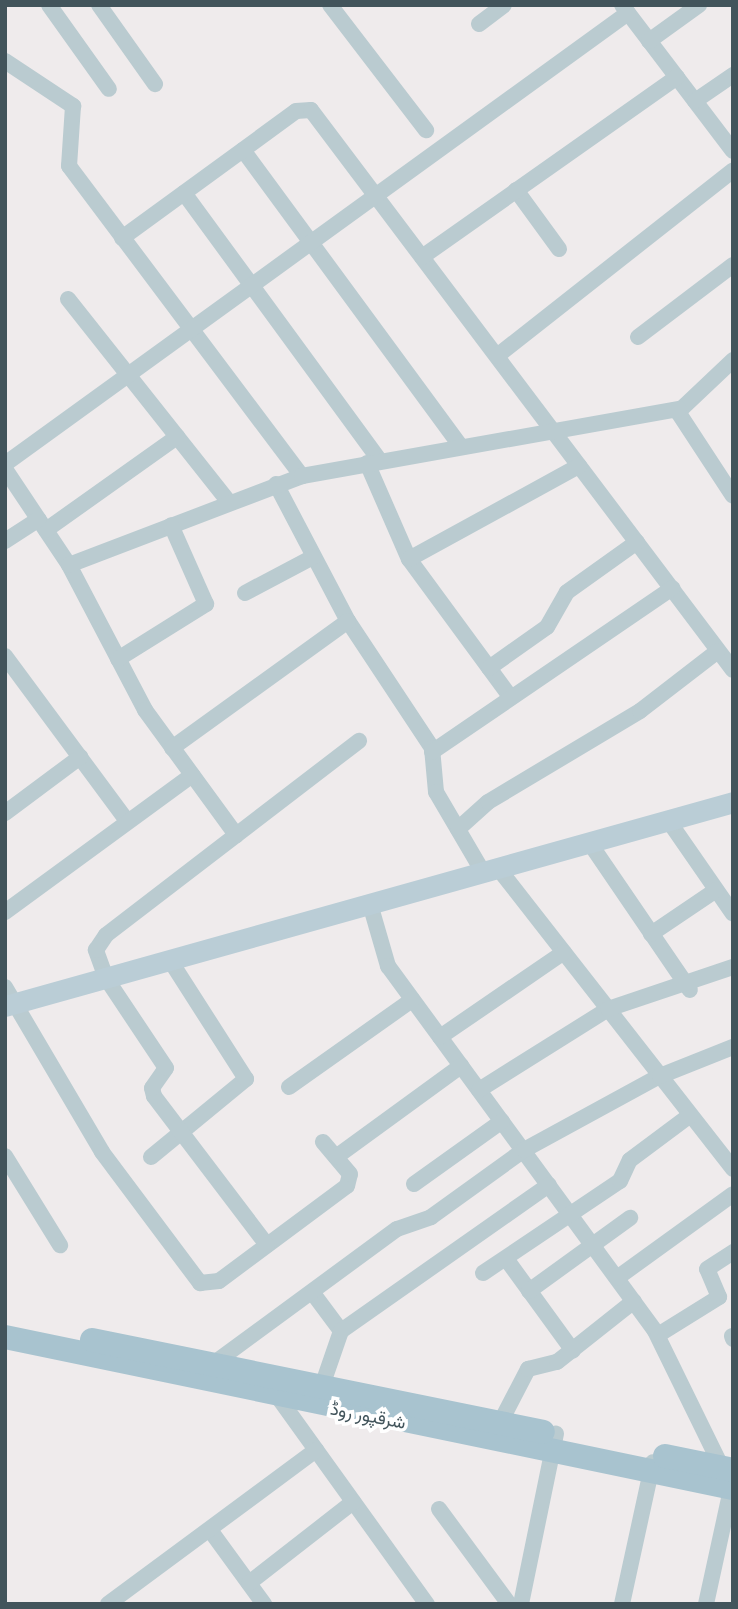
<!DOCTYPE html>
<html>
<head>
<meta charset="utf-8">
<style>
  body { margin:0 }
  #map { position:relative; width:738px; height:1609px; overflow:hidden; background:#efebec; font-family:"Roboto Condensed",Vazirmatn,sans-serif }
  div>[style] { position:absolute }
  .street>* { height:16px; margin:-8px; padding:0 8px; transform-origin:8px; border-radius:8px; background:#bacbd0 }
  .secondary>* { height:21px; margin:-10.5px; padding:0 10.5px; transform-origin:10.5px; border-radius:10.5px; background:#bacdd6 }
  .primary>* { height:24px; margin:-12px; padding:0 12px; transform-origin:12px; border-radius:12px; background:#a8c3cf }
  span { translate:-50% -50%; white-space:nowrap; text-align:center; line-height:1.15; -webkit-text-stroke:7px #fff; paint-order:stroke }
  .street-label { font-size:18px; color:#42545b }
  .frame { position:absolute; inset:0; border:7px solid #42545b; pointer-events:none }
</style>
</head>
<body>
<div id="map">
  <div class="street">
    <i style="left:49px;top:5px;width:103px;rotate:54.5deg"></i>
    <i style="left:99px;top:5px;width:97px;rotate:54.7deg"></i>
    <i style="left:330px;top:5px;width:158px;rotate:52.5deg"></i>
    <i style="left:622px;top:5px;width:183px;rotate:52.8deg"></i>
    <i style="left:479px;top:24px;width:31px;rotate:-37deg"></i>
    <i style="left:649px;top:41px;width:62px;rotate:-35.8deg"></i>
    <i style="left:5px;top:61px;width:82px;rotate:33.5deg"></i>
    <i style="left:73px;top:106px;width:60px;rotate:93.8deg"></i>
    <i style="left:69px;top:166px;width:388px;rotate:53.1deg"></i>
    <i style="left:695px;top:101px;width:46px;rotate:-34.4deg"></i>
    <i style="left:243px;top:150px;width:368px;rotate:53.7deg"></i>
    <i style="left:516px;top:190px;width:73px;rotate:53.9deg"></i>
    <i style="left:184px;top:193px;width:332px;rotate:53.8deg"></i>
    <i style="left:122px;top:238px;width:215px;rotate:-36.1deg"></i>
    <i style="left:296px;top:111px;width:15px;rotate:-4deg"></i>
    <i style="left:311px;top:110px;width:701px;rotate:53deg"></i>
    <i style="left:422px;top:257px;width:312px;rotate:-35.2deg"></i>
    <i style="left:68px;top:299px;width:259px;rotate:51.6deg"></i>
    <i style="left:638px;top:337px;width:119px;rotate:-37.2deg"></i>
    <i style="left:497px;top:356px;width:300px;rotate:-38.2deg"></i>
    <i style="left:733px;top:360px;width:76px;rotate:136.6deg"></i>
    <i style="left:678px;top:412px;width:100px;rotate:56.8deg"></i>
    <i style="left:367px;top:463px;width:105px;rotate:66.4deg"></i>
    <i style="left:409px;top:559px;width:172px;rotate:53.7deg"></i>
    <i style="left:5px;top:464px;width:769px;rotate:-35.9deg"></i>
    <i style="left:5px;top:469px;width:115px;rotate:56.3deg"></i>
    <i style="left:69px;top:565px;width:164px;rotate:62.3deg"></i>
    <i style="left:145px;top:710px;width:155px;rotate:53.9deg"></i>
    <i style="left:276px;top:484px;width:155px;rotate:62.3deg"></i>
    <i style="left:348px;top:621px;width:152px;rotate:56.5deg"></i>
    <i style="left:432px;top:748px;width:44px;rotate:84.8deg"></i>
    <i style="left:436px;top:792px;width:93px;rotate:59.6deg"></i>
    <i style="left:46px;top:530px;width:161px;rotate:-35.4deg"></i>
    <i style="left:5px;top:541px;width:40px;rotate:-32.9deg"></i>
    <i style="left:409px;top:559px;width:194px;rotate:-28.7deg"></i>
    <i style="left:69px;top:565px;width:249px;rotate:-20.9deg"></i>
    <i style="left:302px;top:476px;width:383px;rotate:-10.1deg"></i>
    <i style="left:245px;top:593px;width:77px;rotate:-27.9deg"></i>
    <i style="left:5px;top:656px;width:205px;rotate:53.5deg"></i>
    <i style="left:118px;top:659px;width:104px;rotate:-32deg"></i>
    <i style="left:206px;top:604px;width:86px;rotate:-113.9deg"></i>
    <i style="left:489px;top:668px;width:71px;rotate:-35.3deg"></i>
    <i style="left:547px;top:627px;width:40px;rotate:-60.3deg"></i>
    <i style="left:567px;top:592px;width:86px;rotate:-35.5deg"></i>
    <i style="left:172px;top:748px;width:217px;rotate:-35.8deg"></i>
    <i style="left:432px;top:752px;width:291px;rotate:-34.3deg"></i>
    <i style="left:5px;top:813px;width:94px;rotate:-36.7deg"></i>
    <i style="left:668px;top:820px;width:114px;rotate:55.3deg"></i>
    <i style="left:458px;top:829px;width:40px;rotate:-42deg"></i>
    <i style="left:488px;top:802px;width:177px;rotate:-30.9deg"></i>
    <i style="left:640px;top:711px;width:98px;rotate:-37.6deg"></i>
    <i style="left:589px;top:842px;width:179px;rotate:55.7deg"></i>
    <i style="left:498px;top:868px;width:382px;rotate:52deg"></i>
    <i style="left:370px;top:904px;width:65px;rotate:73.8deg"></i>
    <i style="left:388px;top:966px;width:452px;rotate:53.8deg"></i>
    <i style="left:655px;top:1331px;width:153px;rotate:63.9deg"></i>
    <i style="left:5px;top:912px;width:232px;rotate:-36.2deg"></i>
    <i style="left:651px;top:934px;width:78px;rotate:-34.1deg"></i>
    <i style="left:5px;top:987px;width:191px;rotate:59.5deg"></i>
    <i style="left:102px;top:1152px;width:164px;rotate:53.2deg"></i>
    <i style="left:200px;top:1283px;width:19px;rotate:-6deg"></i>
    <i style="left:219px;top:1281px;width:159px;rotate:-36.6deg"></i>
    <i style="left:347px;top:1186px;width:12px;rotate:-76deg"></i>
    <i style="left:350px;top:1174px;width:42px;rotate:-130.2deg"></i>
    <i style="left:440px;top:1037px;width:150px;rotate:-34.4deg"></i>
    <i style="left:289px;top:1087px;width:151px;rotate:-35.3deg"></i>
    <i style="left:479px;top:1090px;width:152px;rotate:-32.1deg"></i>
    <i style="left:608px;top:1009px;width:132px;rotate:-18.6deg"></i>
    <i style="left:5px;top:1156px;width:105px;rotate:58.3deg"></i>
    <i style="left:151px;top:1157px;width:123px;rotate:-39.4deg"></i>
    <i style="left:246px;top:1079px;width:141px;rotate:-122.6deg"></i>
    <i style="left:336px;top:1157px;width:155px;rotate:-36.1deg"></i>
    <i style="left:414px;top:1184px;width:108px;rotate:-35.6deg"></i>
    <i style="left:267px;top:1245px;width:187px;rotate:-127.2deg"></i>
    <i style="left:154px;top:1096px;width:8px;rotate:-104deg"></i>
    <i style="left:152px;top:1088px;width:24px;rotate:-55deg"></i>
    <i style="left:166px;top:1068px;width:108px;rotate:-123.7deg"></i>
    <i style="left:106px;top:978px;width:30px;rotate:-110deg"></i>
    <i style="left:96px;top:950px;width:18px;rotate:-56deg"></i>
    <i style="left:106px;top:935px;width:319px;rotate:-37.5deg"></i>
    <i style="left:507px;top:1260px;width:112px;rotate:54deg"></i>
    <i style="left:483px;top:1273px;width:165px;rotate:-33.9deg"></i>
    <i style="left:620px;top:1181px;width:23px;rotate:-65deg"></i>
    <i style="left:630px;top:1160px;width:74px;rotate:-36.7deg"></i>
    <i style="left:617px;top:1278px;width:143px;rotate:-35.9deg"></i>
    <i style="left:529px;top:1291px;width:125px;rotate:-35.9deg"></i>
    <i style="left:312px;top:1292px;width:49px;rotate:53.4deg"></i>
    <i style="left:658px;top:1335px;width:72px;rotate:-31.9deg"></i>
    <i style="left:719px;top:1297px;width:30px;rotate:-113deg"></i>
    <i style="left:707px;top:1269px;width:31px;rotate:-33deg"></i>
    <i style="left:732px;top:1336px;width:3px;rotate:72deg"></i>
    <i style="left:213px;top:1364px;width:228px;rotate:-36.3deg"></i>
    <i style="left:397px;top:1229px;width:36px;rotate:-19deg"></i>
    <i style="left:431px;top:1217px;width:115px;rotate:-35.8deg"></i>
    <i style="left:524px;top:1150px;width:155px;rotate:-28.6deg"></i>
    <i style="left:660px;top:1076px;width:79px;rotate:-21.7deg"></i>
    <i style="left:322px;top:1386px;width:58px;rotate:-70.9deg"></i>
    <i style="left:341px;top:1331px;width:254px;rotate:-35.1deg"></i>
    <i style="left:273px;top:1390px;width:264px;rotate:54.3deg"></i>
    <i style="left:500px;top:1423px;width:61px;rotate:-62.6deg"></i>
    <i style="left:528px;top:1369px;width:30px;rotate:-14deg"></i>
    <i style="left:557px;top:1362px;width:98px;rotate:-38.4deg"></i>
    <i style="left:439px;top:1509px;width:118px;rotate:53.6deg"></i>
    <i style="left:210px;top:1530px;width:92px;rotate:53.9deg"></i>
    <i style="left:249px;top:1583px;width:132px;rotate:-37.9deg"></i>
    <i style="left:108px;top:1604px;width:259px;rotate:-36.5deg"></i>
    <i style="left:521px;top:1604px;width:174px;rotate:-78.4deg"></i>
    <i style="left:622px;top:1604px;width:145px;rotate:-77.7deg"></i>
    <i style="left:706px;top:1604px;width:127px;rotate:-77.7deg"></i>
  </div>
  <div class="secondary">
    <i style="left:5px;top:1006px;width:756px;rotate:-15.65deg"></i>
  </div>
  <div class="primary">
    <i style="left:5px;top:1337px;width:743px;rotate:11.72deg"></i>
    <i style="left:92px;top:1340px;width:460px;rotate:11.5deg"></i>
    <i style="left:665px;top:1456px;width:69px;rotate:11.6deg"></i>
  </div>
  <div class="street-label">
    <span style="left:368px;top:1416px;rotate:11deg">شرقپور روڈ</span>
  </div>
  <div class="frame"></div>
</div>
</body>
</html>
